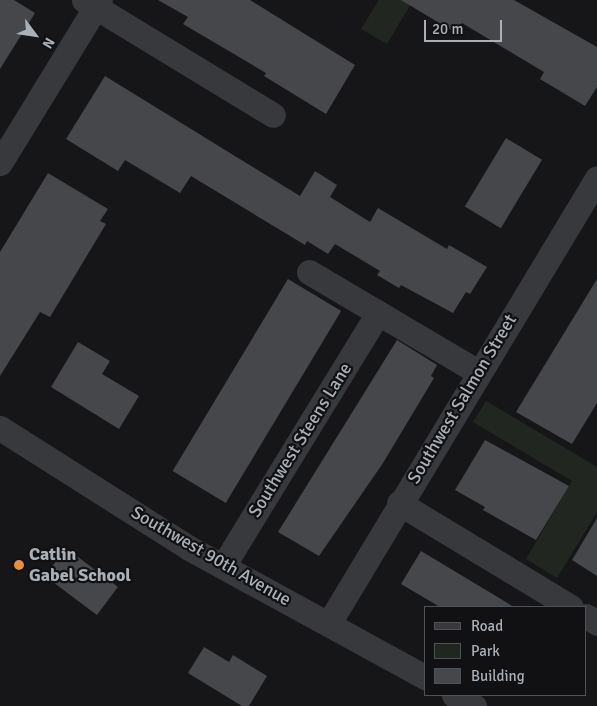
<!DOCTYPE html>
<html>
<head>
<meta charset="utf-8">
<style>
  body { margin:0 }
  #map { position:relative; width:597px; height:706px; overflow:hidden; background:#161618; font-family:Signika,sans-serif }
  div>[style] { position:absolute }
  .green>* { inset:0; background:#212720 }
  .building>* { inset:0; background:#45474b; transform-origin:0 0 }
  .street>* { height:25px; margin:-12.5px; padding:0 12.5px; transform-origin:12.5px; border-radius:12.5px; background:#37393d }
  .dots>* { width:14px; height:14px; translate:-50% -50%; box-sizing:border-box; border:2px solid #111113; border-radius:50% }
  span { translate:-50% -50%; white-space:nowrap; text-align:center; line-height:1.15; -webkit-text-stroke:4.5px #111113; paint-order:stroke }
  .street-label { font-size:18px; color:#a9b0b7 }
  .poi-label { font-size:18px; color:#a9b0b7; font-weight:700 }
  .left { translate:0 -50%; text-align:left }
  .legend { position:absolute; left:424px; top:606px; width:162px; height:90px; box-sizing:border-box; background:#111113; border:1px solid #4e5155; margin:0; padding:6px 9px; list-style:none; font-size:15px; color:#a9b0b7 }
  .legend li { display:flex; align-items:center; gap:10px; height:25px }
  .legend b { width:25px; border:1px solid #4e5155 }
  .north { position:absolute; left:10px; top:10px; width:50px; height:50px; -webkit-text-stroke:4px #111113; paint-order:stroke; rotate:121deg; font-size:14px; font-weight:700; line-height:20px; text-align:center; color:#a9b0b7 }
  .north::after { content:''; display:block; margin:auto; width:18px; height:22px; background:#a9b0b7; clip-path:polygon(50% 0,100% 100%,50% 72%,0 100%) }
  .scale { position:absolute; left:424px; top:20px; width:78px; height:22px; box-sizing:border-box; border:2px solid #a9b0b7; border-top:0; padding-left:6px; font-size:15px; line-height:18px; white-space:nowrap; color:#a9b0b7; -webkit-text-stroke:4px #111113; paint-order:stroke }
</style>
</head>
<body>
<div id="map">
  <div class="green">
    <i style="clip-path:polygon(379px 0,413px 0,387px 44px,361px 29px)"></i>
    <i style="clip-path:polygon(486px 401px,597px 467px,597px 512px,557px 578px,526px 559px,572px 481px,473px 422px)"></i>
  </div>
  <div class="building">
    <i style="clip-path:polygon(0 0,14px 0,35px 13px,0 69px)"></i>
    <i style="clip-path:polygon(158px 0,250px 0,355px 65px,326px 114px,264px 76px,266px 73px,183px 24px,188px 17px)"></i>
    <i style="clip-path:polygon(401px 0,514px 0,597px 47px,597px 87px,585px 106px,540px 79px,544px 72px,462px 23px,456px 33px)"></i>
    <i style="clip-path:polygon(105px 76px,300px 196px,315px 171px,337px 185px,330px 197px,370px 222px,378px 208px,447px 249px,449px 245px,487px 267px,470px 294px,466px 292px,453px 313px,401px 285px,399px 288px,377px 275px,380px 271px,335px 244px,328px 254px,307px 241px,305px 245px,191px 176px,180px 193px,125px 160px,118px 171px,66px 139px)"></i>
    <i style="left:506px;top:138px;width:42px;height:80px;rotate:31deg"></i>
    <i style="clip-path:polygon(48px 173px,108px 209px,100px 221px,106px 224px,50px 317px,40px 312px,0 376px,0 252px)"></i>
    <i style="left:288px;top:279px;width:62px;height:224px;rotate:31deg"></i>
    <i style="clip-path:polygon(597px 279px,597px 403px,572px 444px,516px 412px)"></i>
    <i style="clip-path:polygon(397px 340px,437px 365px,431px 376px,434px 378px,383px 463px,319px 556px,278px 532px)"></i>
    <i style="clip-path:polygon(78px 342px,110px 361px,102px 374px,139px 396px,119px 429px,51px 387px)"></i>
    <i style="clip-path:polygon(485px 440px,569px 486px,536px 540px,483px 510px,485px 507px,455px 490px)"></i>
    <i style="clip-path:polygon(597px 518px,597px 576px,572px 560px)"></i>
    <i style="left:66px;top:548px;width:65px;height:35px;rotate:37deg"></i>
    <i style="clip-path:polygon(421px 551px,514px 607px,440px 607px,401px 584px)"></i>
    <i style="clip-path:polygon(204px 647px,229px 662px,233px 655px,267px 676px,249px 706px,242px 706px,188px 673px)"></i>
  </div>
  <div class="street">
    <i style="left:84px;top:0;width:221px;rotate:31.3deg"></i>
    <i style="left:0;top:163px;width:191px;rotate:-58.5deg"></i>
    <i style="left:309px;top:272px;width:196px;rotate:30.6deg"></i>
    <i style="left:0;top:428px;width:224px;rotate:32.4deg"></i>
    <i style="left:189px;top:548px;width:270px;rotate:28.7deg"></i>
    <i style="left:399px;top:503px;width:201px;rotate:31.2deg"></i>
    <i style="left:223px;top:566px;width:297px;rotate:-58.5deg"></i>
    <i style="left:586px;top:616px;width:13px;rotate:32deg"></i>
    <i style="left:329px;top:623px;width:519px;rotate:-58.94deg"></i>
    <i style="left:454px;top:695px;width:23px;rotate:29deg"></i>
  </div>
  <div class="dots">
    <i style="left:19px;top:565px;background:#e59041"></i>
  </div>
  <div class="street-label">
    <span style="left:462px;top:399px;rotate:-59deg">Southwest Salmon Street</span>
    <span style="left:300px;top:440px;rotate:-58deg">Southwest Steens Lane</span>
    <span style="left:211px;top:556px;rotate:30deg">Southwest 90th Avenue</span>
  </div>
  <div class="poi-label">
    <span class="left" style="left:29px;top:565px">Catlin<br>Gabel School</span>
  </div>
  <ul class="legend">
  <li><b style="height:6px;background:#37393d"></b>Road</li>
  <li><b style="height:14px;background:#212720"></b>Park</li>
  <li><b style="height:14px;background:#45474b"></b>Building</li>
  </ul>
  <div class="north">N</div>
  <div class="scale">20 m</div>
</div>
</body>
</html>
